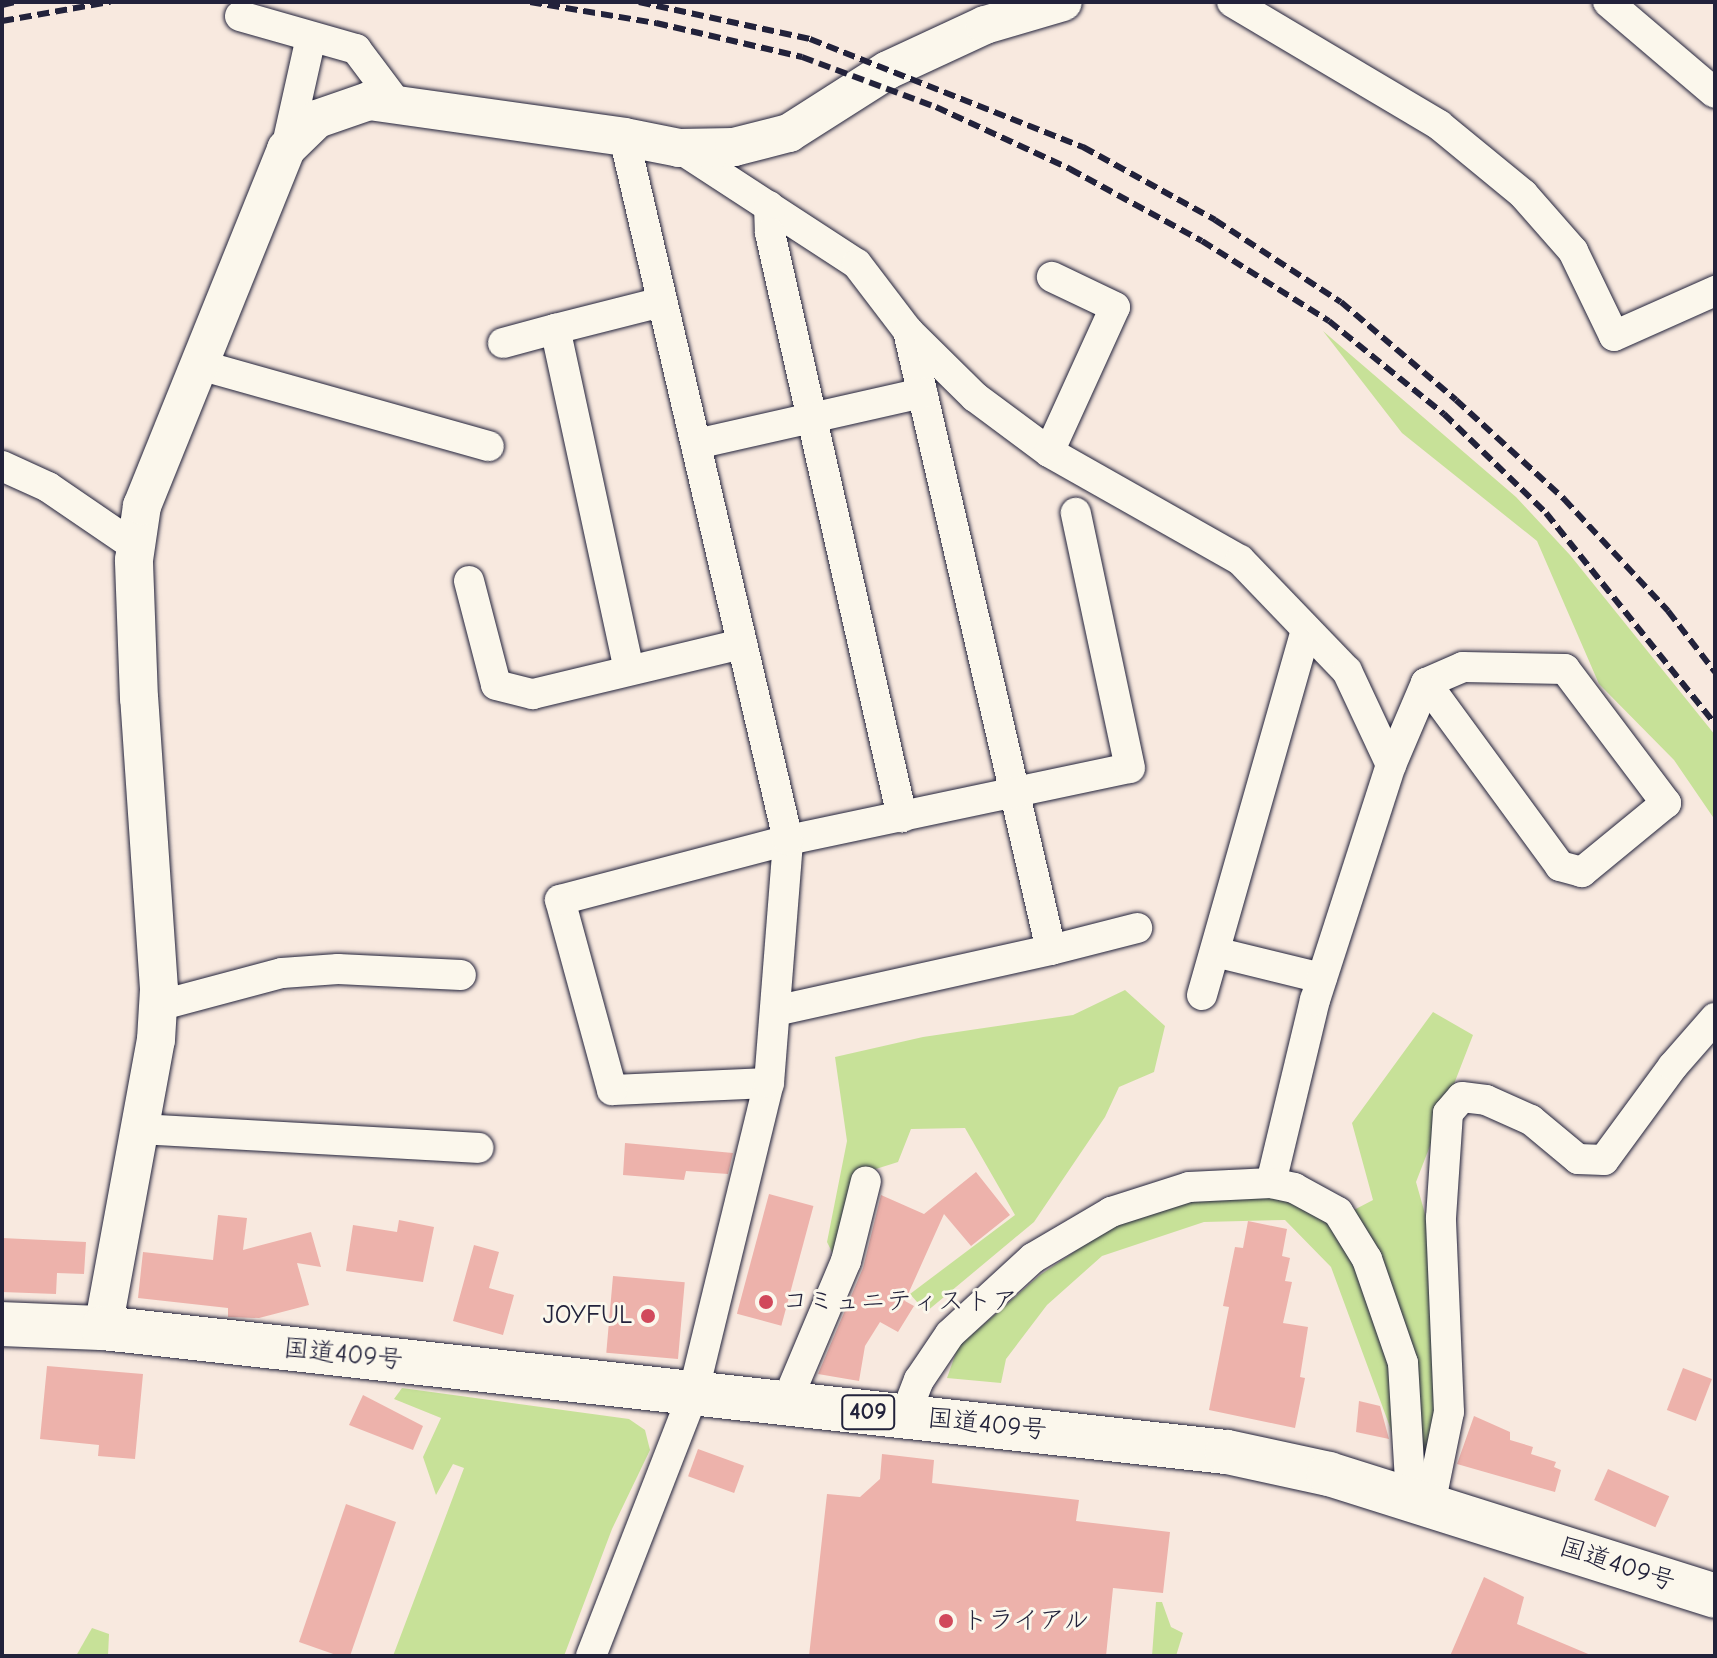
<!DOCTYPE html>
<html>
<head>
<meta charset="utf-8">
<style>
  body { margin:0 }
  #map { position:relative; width:1717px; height:1658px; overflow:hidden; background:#f8e9df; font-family:"Comic Neue","Klee One",sans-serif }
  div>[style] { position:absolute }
  .green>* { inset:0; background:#c7e198 }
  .building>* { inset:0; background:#edb2ab; transform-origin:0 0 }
  .roads { filter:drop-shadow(0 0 2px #22223b) drop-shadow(0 0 2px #22223b) }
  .minor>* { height:30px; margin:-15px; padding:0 15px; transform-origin:15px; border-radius:15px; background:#fbf7ec }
  .tertiary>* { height:38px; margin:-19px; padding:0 19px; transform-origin:19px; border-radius:19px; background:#fbf7ec }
  .trunk>* { height:44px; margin:-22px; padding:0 22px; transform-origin:22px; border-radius:22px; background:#fbf7ec }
  .rail>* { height:6px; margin-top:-3px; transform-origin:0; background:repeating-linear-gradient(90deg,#22223b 0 12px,transparent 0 18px) }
  .dots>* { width:22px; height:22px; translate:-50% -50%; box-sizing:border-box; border:4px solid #fbf7ec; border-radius:50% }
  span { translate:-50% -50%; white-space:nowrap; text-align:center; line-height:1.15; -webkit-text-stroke:6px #fbf7ec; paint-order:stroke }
  .shield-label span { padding:2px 6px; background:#fbf7ec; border:2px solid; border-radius:6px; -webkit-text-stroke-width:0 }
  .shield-label { font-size:24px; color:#22223b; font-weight:700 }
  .poi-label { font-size:26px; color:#22223b }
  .left { translate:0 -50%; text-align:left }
  .right { translate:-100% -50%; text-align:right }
  .street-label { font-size:26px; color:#22223b }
  .frame { position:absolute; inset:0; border:4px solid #22223b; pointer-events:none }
</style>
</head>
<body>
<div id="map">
  <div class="green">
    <i style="clip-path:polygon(1323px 331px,1516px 497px,1570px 555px,1707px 725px,1715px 735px,1715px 820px,1674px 760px,1599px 684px,1537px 541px,1402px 433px)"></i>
    <i style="clip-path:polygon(1125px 990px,1165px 1026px,1154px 1072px,1119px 1087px,1105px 1117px,1034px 1222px,926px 1312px,910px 1294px,1015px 1215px,965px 1128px,911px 1129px,898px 1162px,860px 1174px,834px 1256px,827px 1242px,847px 1141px,835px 1057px,923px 1037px,1073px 1015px)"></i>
    <i style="clip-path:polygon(1433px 1012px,1473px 1035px,1416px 1182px,1431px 1235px,1439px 1364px,1430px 1448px,1423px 1459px,1397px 1446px,1331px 1267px,1285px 1220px,1204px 1222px,1102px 1256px,1047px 1305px,1006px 1359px,1001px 1383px,947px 1378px,958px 1347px,1040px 1275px,1114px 1225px,1162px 1204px,1289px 1194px,1329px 1223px,1373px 1200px,1352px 1123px)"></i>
    <i style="clip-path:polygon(402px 1388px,629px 1419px,645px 1430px,650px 1450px,612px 1529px,564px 1656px,393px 1656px,464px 1468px,453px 1464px,436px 1495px,423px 1457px,441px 1418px,394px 1399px)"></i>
    <i style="clip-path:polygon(1156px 1602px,1162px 1602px,1171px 1627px,1183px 1633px,1176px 1656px,1152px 1656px)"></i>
    <i style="clip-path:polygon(92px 1628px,109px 1634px,108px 1656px,76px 1656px)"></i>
  </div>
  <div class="building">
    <i style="clip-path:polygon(625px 1143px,733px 1153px,728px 1174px,686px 1171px,684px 1180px,623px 1175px)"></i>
    <i style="clip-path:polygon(976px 1172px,1010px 1215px,971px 1246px,944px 1214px,905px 1301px,914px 1306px,898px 1332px,880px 1322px,865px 1346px,859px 1381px,818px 1374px,863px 1268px,881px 1195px,924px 1214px)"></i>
    <i style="left:769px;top:1194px;width:46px;height:124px;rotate:15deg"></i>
    <i style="clip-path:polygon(218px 1215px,247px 1218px,243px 1250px,311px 1232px,321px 1267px,297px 1263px,309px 1305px,259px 1318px,228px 1317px,228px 1308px,138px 1298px,143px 1252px,213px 1260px)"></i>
    <i style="clip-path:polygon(399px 1220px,434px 1227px,423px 1282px,346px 1271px,353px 1225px,397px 1232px)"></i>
    <i style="clip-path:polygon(1248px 1221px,1287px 1229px,1282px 1256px,1290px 1258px,1285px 1281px,1292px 1282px,1283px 1323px,1308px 1327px,1300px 1377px,1305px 1378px,1295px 1428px,1209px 1410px,1229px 1307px,1223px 1306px,1235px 1247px,1243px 1248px)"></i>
    <i style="clip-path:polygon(2px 1238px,86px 1242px,84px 1274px,57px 1273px,56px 1294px,2px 1292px)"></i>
    <i style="clip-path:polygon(474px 1245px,499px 1252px,489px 1288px,514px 1295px,503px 1335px,453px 1321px)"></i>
    <i style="left:613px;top:1276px;width:72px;height:77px;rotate:5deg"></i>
    <i style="clip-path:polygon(47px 1366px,143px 1374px,135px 1459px,98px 1456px,99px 1445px,40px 1439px)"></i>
    <i style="left:1683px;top:1368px;width:31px;height:45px;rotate:21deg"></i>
    <i style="clip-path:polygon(363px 1395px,423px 1426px,413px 1450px,349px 1425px)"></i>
    <i style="clip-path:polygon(1359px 1401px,1380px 1406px,1389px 1439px,1356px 1432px)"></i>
    <i style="clip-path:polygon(1474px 1416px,1510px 1432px,1510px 1440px,1533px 1447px,1531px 1454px,1556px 1462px,1554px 1467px,1561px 1470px,1555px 1492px,1457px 1464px)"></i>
    <i style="left:698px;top:1449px;width:49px;height:29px;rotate:20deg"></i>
    <i style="clip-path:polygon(882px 1454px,934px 1460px,932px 1483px,1079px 1500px,1076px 1521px,1170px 1532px,1163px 1593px,1113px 1588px,1106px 1656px,809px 1656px,827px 1494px,860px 1497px,880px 1479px)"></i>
    <i style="left:1608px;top:1469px;width:67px;height:34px;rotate:24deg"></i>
    <i style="clip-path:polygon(346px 1504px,396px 1522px,350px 1656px,339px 1656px,299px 1642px)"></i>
    <i style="clip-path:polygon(1484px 1577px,1524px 1597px,1517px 1624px,1593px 1656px,1450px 1656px)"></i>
  </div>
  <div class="roads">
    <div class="minor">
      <i style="left:1232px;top:2px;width:241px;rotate:30.7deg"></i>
      <i style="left:1439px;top:125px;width:109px;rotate:39.4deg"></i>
      <i style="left:1523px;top:194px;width:76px;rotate:48.7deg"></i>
      <i style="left:1573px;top:251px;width:94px;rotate:64.2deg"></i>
      <i style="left:1614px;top:336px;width:111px;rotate:-24deg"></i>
      <i style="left:1608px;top:2px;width:140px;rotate:40.4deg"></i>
      <i style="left:240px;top:16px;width:121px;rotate:15.9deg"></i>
      <i style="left:356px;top:49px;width:70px;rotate:53.1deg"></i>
      <i style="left:679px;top:148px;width:212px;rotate:33.1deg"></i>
      <i style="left:857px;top:264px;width:84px;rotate:52.7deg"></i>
      <i style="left:908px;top:331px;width:635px;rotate:76.99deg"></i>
      <i style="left:1051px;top:950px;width:89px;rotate:-14.3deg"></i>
      <i style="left:286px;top:149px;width:115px;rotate:-77.4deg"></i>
      <i style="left:769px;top:206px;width:27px;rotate:88deg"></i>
      <i style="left:770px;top:233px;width:599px;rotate:77.26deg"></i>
      <i style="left:908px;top:331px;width:94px;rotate:44.6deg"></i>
      <i style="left:975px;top:397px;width:92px;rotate:36.6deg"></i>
      <i style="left:1049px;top:452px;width:219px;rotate:29.5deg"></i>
      <i style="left:1240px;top:560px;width:154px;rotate:46.1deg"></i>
      <i style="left:1347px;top:671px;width:104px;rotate:64.9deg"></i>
      <i style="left:503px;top:343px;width:54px;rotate:-15.1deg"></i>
      <i style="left:200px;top:365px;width:300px;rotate:15.7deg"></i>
      <i style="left:696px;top:444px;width:232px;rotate:-12.7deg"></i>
      <i style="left:1049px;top:452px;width:159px;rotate:-65.5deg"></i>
      <i style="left:1115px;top:307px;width:70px;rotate:-154.5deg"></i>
      <i style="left:2px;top:466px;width:51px;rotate:24.5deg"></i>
      <i style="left:48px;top:487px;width:107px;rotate:34.3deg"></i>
      <i style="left:469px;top:581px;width:107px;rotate:75.4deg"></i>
      <i style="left:496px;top:685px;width:38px;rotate:14deg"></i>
      <i style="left:533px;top:694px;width:215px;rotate:-13.5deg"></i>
      <i style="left:629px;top:670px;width:349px;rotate:-102.2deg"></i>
      <i style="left:555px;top:329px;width:110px;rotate:-14.2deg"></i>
      <i style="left:1215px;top:952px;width:110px;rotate:13.7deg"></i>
      <i style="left:1202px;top:995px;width:380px;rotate:-74.1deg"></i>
      <i style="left:158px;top:1006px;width:128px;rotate:-14.9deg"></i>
      <i style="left:282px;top:973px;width:56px;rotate:-4.1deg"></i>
      <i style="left:338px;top:969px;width:123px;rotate:2.8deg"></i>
      <i style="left:775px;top:1011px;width:283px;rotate:-12.5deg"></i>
      <i style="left:769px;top:1083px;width:157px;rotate:177.4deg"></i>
      <i style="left:612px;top:1090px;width:197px;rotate:-105.3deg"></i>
      <i style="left:560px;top:900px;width:236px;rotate:-14.7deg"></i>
      <i style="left:788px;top:840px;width:349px;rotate:-11.9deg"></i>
      <i style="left:1130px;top:768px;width:261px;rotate:-102deg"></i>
      <i style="left:141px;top:1129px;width:338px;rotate:3.2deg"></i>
      <i style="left:1271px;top:1183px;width:188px;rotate:-76.5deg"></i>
      <i style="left:1315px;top:1000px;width:247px;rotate:-72.1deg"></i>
      <i style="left:1391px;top:765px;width:89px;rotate:-66.9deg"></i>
      <i style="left:1426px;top:683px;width:40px;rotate:-23.4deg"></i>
      <i style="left:1463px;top:667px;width:102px;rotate:1.1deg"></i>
      <i style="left:1565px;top:669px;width:168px;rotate:53deg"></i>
      <i style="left:1666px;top:803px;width:109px;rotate:140.6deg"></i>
      <i style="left:1582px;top:872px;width:23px;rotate:-165deg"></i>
      <i style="left:1560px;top:866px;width:227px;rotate:-126.2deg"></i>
      <i style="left:786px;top:1403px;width:154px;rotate:-67.1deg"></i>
      <i style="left:846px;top:1261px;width:82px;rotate:-76deg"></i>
      <i style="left:905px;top:1416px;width:39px;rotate:-69deg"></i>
      <i style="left:919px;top:1380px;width:55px;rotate:-56deg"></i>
      <i style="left:950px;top:1334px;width:113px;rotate:-42.5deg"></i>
      <i style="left:1033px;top:1258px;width:91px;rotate:-30.5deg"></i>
      <i style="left:1111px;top:1212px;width:82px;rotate:-17.8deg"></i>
      <i style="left:1189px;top:1187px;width:82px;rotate:-2.8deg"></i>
      <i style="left:1271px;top:1183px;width:24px;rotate:12deg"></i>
      <i style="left:1294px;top:1188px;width:50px;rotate:28.6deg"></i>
      <i style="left:1338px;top:1212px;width:55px;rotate:58.3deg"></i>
      <i style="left:1367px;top:1259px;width:110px;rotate:70.9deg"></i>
      <i style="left:1403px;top:1363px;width:136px;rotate:86.6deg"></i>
      <i style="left:1430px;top:1505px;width:95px;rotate:-78.5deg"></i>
      <i style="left:1449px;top:1412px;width:194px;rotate:-92.4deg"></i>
      <i style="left:1441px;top:1218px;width:105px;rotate:-86.2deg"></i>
      <i style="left:1448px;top:1113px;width:21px;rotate:-49deg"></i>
      <i style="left:1462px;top:1097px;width:24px;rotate:7deg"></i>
      <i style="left:1486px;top:1100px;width:49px;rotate:24deg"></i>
      <i style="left:1531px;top:1120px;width:61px;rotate:39.7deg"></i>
      <i style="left:1578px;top:1159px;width:26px;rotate:2deg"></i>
      <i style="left:1604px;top:1160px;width:117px;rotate:-53.7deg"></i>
      <i style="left:1673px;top:1066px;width:64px;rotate:-48.8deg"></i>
      <i style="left:591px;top:1656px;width:281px;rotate:-68.7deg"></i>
      <i style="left:693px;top:1394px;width:320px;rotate:-76.3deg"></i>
      <i style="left:769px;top:1083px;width:244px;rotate:-85.5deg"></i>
      <i style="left:788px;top:840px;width:722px;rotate:-103.13deg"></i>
    </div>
    <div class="tertiary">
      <i style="left:103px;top:1328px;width:293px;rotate:-79.6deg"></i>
      <i style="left:156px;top:1040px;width:51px;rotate:-86.6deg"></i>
      <i style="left:159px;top:989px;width:291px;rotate:-93.9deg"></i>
      <i style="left:139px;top:699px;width:139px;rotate:-92.1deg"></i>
      <i style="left:134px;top:560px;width:55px;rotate:-81.6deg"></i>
      <i style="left:142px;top:506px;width:385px;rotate:-68deg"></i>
      <i style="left:286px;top:149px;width:43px;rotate:-44.1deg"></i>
      <i style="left:317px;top:119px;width:55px;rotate:-19.1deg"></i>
      <i style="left:369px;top:101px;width:258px;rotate:8deg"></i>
      <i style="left:624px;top:137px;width:56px;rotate:11.3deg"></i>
      <i style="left:679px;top:148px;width:55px;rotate:-1deg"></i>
      <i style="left:734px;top:147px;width:57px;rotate:-14.3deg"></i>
      <i style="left:789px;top:133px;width:117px;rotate:-32.5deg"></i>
      <i style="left:888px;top:70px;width:107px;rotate:-24.9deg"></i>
      <i style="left:985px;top:25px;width:81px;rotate:-16.4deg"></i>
    </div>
    <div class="trunk">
      <i style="left:2px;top:1324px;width:101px;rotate:2.3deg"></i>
      <i style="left:103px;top:1328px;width:1131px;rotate:6.3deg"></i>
      <i style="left:1227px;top:1452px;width:104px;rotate:12.2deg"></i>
      <i style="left:1329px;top:1474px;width:405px;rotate:17.5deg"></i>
    </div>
  </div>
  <div class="rail">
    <i style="left:530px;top:2px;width:128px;rotate:9.5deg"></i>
    <i style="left:656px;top:23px;width:150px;rotate:13.1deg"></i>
    <i style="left:802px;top:57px;width:143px;rotate:20.5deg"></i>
    <i style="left:936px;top:107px;width:148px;rotate:24.8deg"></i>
    <i style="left:1070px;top:169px;width:150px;rotate:28.6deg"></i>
    <i style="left:1202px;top:241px;width:150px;rotate:32.2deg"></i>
    <i style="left:1329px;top:321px;width:148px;rotate:39deg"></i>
    <i style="left:1444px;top:414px;width:142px;rotate:44.1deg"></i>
    <i style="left:1546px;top:513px;width:270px;rotate:51.3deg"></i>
    <i style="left:639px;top:2px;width:175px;rotate:12.2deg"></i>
    <i style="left:810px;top:39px;width:294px;rotate:21.6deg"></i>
    <i style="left:1083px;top:147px;width:151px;rotate:28.9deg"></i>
    <i style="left:1215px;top:220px;width:150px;rotate:33.1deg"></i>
    <i style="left:1341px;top:302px;width:151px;rotate:40.4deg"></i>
    <i style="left:1456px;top:400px;width:147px;rotate:42.5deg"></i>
    <i style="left:1564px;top:499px;width:153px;rotate:47.1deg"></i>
    <i style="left:1668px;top:611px;width:77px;rotate:52.4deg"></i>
    <i style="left:2px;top:5px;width:13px;rotate:-13deg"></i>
    <i style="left:2px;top:21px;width:110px;rotate:-10deg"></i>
  </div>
  <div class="dots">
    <i style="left:766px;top:1302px;background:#d1495b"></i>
    <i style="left:648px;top:1316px;background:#d1495b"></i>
    <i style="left:946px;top:1621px;background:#d1495b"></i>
  </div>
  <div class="shield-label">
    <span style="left:868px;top:1412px">409</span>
  </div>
  <div class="poi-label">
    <span class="left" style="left:782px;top:1302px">コミュニティストア</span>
    <span class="right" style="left:632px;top:1316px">JOYFUL</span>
    <span class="left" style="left:962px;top:1621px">トライアル</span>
  </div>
  <div class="street-label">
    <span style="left:343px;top:1355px;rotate:6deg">国道409号</span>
    <span style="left:987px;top:1425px;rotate:6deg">国道409号</span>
    <span style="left:1617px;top:1565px;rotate:18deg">国道409号</span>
  </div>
  <div class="frame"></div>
</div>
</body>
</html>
